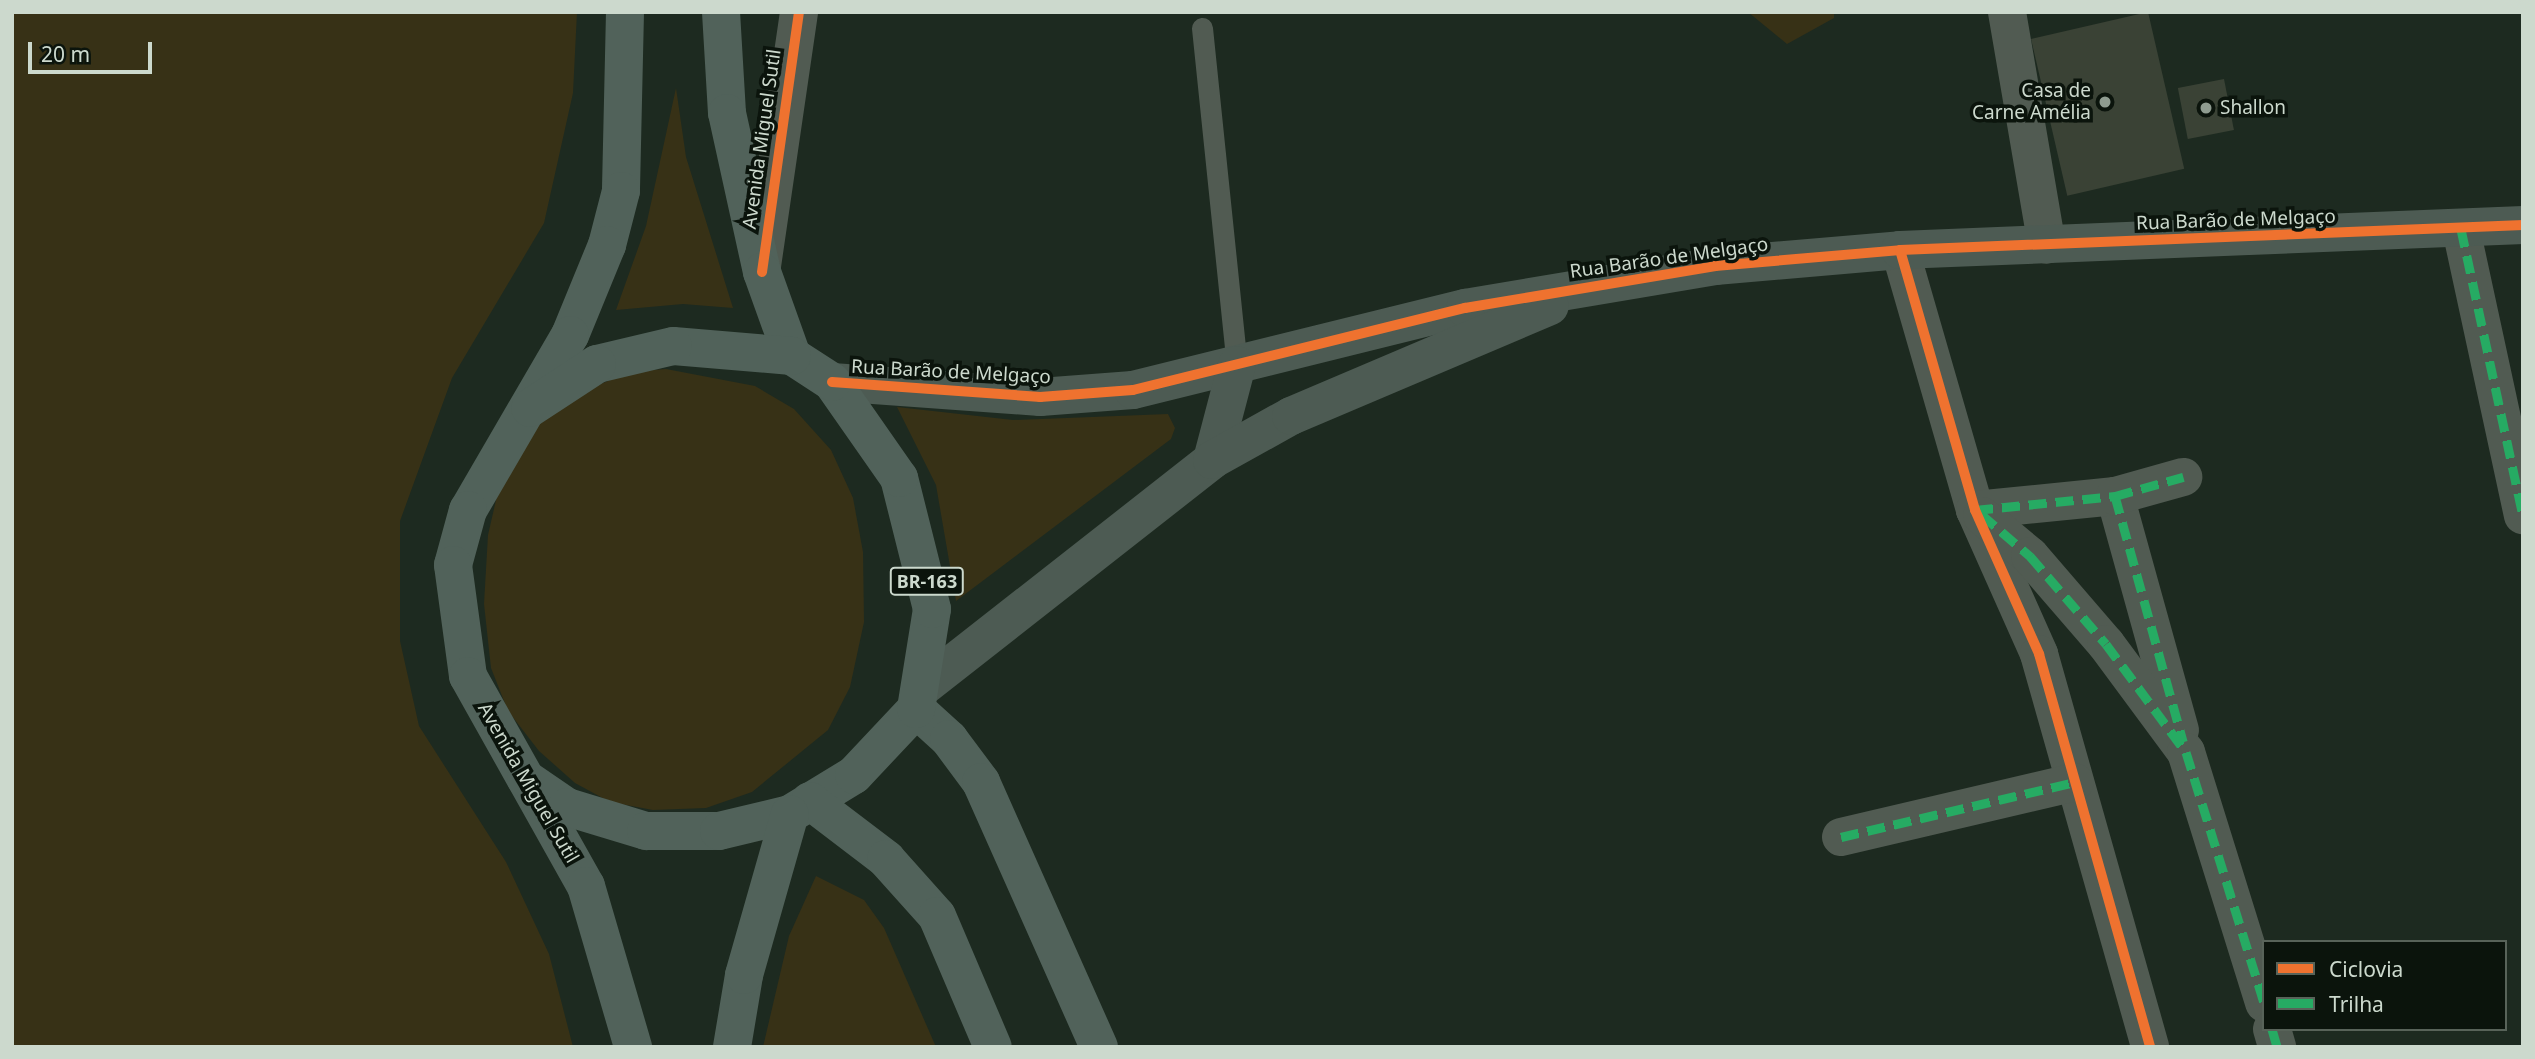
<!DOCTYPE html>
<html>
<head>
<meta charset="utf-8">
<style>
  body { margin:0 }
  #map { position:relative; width:2535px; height:1059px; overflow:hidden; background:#1d2a20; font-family:"Noto Sans",sans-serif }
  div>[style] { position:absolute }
  .green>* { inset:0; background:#373116 }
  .building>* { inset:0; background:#3a4235; transform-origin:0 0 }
  .lane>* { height:21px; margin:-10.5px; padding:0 10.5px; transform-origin:10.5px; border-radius:10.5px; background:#515b52 }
  .street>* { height:38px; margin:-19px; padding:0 19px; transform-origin:19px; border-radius:19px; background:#515b52 }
  .secondary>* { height:38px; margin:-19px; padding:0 19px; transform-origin:19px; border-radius:19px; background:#4d5b53 }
  .primary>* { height:38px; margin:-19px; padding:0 19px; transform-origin:19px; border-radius:19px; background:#51625a }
  .quiet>* { height:9px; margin-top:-4.5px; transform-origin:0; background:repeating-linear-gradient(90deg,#26ab63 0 18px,transparent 0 27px) }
  .cycleway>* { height:10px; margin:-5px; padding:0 5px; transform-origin:5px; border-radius:5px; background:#ef722f }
  .dots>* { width:19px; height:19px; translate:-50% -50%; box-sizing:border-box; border:4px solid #0b140c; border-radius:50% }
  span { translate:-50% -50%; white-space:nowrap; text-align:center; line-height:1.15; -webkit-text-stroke:7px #0b140c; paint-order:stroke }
  .shield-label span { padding:2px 5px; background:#0b140c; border:2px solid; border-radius:5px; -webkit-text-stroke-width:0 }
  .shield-label { font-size:18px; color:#ccd9cd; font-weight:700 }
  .poi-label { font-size:19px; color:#ccd9cd }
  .right { translate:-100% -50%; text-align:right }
  .left { translate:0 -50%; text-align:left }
  .street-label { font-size:19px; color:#ccd9cd }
  .frame { position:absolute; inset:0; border:14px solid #ccd9cd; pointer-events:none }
  .legend { position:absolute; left:2262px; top:940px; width:245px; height:91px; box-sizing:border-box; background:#0b140c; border:2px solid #586359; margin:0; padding:9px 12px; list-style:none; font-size:21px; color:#ccd9cd }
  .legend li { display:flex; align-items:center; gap:14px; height:35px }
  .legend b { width:35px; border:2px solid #586359 }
  .scale { position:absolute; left:28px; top:42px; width:124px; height:32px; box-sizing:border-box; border:4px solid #ccd9cd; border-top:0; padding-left:9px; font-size:21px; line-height:24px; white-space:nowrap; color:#ccd9cd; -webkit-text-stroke:5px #0b140c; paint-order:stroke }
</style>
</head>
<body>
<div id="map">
  <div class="green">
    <i style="clip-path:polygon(12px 12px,577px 12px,573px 93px,544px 223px,452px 378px,400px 521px,400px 641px,419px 726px,506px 862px,549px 954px,573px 1047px,12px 1047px)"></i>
    <i style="clip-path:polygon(1748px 12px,1834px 12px,1834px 18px,1787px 44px)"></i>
    <i style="clip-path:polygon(676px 88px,686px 157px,733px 308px,683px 304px,616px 310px,646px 226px)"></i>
    <i style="clip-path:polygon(666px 369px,755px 386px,794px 409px,831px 450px,853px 498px,863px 552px,864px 622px,850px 687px,828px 730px,752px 792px,706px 808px,653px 810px,610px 802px,575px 783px,539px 751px,508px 711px,491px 668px,484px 604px,488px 535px,499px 487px,537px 426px,576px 394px,630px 372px)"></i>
    <i style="clip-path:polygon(897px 407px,1013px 420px,1168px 414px,1175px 428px,1171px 439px,956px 601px,936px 485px)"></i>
    <i style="clip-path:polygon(816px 876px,864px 900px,884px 928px,936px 1047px,763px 1047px,789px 936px)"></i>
  </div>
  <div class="building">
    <i style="left:2148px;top:12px;width:161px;height:120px;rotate:77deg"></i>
    <i style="left:2224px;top:79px;width:52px;height:47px;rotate:79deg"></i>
  </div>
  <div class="lane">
    <i style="left:1202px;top:28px;width:339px;rotate:84.1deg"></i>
  </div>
  <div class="street">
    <i style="left:2007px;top:12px;width:236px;rotate:80.3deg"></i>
    <i style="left:2461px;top:229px;width:293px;rotate:77.8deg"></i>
    <i style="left:1900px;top:250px;width:271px;rotate:73.9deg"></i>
    <i style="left:1975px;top:510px;width:158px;rotate:66deg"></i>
    <i style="left:2039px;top:654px;width:408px;rotate:74.2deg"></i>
    <i style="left:762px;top:266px;width:257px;rotate:-81.7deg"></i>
    <i style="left:2115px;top:496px;width:243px;rotate:74.5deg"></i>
    <i style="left:1975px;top:510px;width:141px;rotate:-5.7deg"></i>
    <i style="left:2115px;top:496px;width:71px;rotate:-15.6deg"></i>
    <i style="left:1982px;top:516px;width:62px;rotate:39.8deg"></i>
    <i style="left:2030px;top:556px;width:116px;rotate:49.2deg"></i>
    <i style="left:2106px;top:644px;width:134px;rotate:53.5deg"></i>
    <i style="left:2186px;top:752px;width:263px;rotate:72.7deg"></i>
    <i style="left:1841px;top:837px;width:240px;rotate:-13.2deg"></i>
    <i style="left:2272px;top:1029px;width:19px;rotate:74deg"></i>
  </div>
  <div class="secondary">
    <i style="left:832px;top:382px;width:209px;rotate:4.1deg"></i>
    <i style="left:1040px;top:397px;width:93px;rotate:-4.3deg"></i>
    <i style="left:1133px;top:390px;width:342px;rotate:-13.9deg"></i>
    <i style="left:1465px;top:308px;width:254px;rotate:-9.5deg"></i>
    <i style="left:1715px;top:266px;width:186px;rotate:-4.9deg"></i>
    <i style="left:1900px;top:250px;width:624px;rotate:-2.3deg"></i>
    <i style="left:1212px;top:460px;width:98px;rotate:-75.3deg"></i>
    <i style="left:923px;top:687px;width:367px;rotate:-38.1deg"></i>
    <i style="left:1212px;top:460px;width:90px;rotate:-29.1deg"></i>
    <i style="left:1291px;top:416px;width:281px;rotate:-23deg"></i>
  </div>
  <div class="primary">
    <i style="left:625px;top:12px;width:179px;rotate:91.3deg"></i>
    <i style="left:621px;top:191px;width:56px;rotate:104.5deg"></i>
    <i style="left:607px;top:245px;width:97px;rotate:112.3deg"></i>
    <i style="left:570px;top:335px;width:203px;rotate:120.2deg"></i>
    <i style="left:468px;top:510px;width:57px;rotate:105.3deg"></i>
    <i style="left:453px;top:565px;width:112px;rotate:82.3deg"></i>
    <i style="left:468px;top:676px;width:241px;rotate:60.7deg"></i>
    <i style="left:586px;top:886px;width:168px;rotate:73.7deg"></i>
    <i style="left:721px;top:12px;width:101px;rotate:86.6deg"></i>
    <i style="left:727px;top:113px;width:163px;rotate:77.6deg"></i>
    <i style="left:762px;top:272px;width:89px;rotate:70.3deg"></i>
    <i style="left:916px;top:709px;width:45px;rotate:42.3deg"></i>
    <i style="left:949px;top:739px;width:54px;rotate:53.3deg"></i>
    <i style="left:981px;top:782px;width:290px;rotate:66deg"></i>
    <i style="left:526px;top:779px;width:50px;rotate:34.3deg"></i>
    <i style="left:567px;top:807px;width:83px;rotate:16.9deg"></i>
    <i style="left:646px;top:831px;width:73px"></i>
    <i style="left:719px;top:831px;width:73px;rotate:-13.5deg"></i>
    <i style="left:790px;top:814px;width:75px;rotate:-31.4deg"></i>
    <i style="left:854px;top:775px;width:91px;rotate:-46.8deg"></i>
    <i style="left:916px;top:709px;width:101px;rotate:-80.9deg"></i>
    <i style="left:932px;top:609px;width:135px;rotate:-104.1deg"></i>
    <i style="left:899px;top:478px;width:117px;rotate:-124.9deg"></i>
    <i style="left:832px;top:382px;width:48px;rotate:-147deg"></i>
    <i style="left:792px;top:356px;width:119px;rotate:-175.2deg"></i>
    <i style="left:673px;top:346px;width:78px;rotate:166.7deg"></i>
    <i style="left:597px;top:364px;width:80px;rotate:146.7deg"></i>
    <i style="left:810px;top:801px;width:96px;rotate:37.3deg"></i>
    <i style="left:886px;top:859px;width:76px;rotate:48.2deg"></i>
    <i style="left:937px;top:916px;width:142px;rotate:66.9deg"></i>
    <i style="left:732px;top:1047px;width:73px;rotate:-80.5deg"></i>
    <i style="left:744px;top:975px;width:167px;rotate:-74.1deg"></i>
  </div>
  <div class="quiet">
    <i style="left:2461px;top:229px;width:293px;rotate:77.8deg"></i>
    <i style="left:2115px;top:496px;width:255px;rotate:74.5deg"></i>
    <i style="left:1975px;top:510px;width:141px;rotate:-5.7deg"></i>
    <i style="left:2115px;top:496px;width:71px;rotate:-15.6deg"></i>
    <i style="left:1981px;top:514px;width:65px;rotate:40.6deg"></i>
    <i style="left:2030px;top:556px;width:116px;rotate:49.2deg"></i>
    <i style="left:2106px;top:644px;width:134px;rotate:53.5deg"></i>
    <i style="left:2186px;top:752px;width:263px;rotate:72.7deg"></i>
    <i style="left:1841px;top:837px;width:240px;rotate:-13.2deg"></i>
    <i style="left:2272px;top:1029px;width:19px;rotate:74deg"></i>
  </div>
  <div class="cycleway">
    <i style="left:1900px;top:250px;width:271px;rotate:73.9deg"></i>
    <i style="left:1975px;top:510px;width:158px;rotate:66deg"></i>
    <i style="left:2039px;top:654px;width:408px;rotate:74.2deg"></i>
    <i style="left:762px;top:272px;width:263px;rotate:-81.9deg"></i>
    <i style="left:832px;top:382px;width:209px;rotate:4.1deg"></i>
    <i style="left:1040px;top:397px;width:93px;rotate:-4.3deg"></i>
    <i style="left:1133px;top:390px;width:342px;rotate:-13.9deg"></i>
    <i style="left:1465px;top:308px;width:254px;rotate:-9.5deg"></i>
    <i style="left:1715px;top:266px;width:186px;rotate:-4.9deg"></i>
    <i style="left:1900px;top:250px;width:624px;rotate:-2.3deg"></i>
  </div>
  <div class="dots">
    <i style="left:2105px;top:102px;background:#8f9c90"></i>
    <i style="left:2206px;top:108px;background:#8f9c90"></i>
  </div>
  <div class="shield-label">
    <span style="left:927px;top:581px">BR-163</span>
  </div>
  <div class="poi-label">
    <span class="right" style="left:2091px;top:102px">Casa de<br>Carne Amélia</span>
    <span class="left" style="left:2220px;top:108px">Shallon</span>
  </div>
  <div class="street-label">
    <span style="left:762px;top:139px;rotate:-82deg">Avenida Miguel Sutil</span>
    <span style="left:2236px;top:220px;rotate:-2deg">Rua Barão de Melgaço</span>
    <span style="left:1669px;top:258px;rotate:-8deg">Rua Barão de Melgaço</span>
    <span style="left:951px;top:372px;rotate:3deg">Rua Barão de Melgaço</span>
    <span style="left:528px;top:783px;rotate:60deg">Avenida Miguel Sutil</span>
  </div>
  <div class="frame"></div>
  <ul class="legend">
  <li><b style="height:9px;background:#ef722f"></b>Ciclovia</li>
  <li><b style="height:9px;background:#26ab63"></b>Trilha</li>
  </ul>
  <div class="scale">20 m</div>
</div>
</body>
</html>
